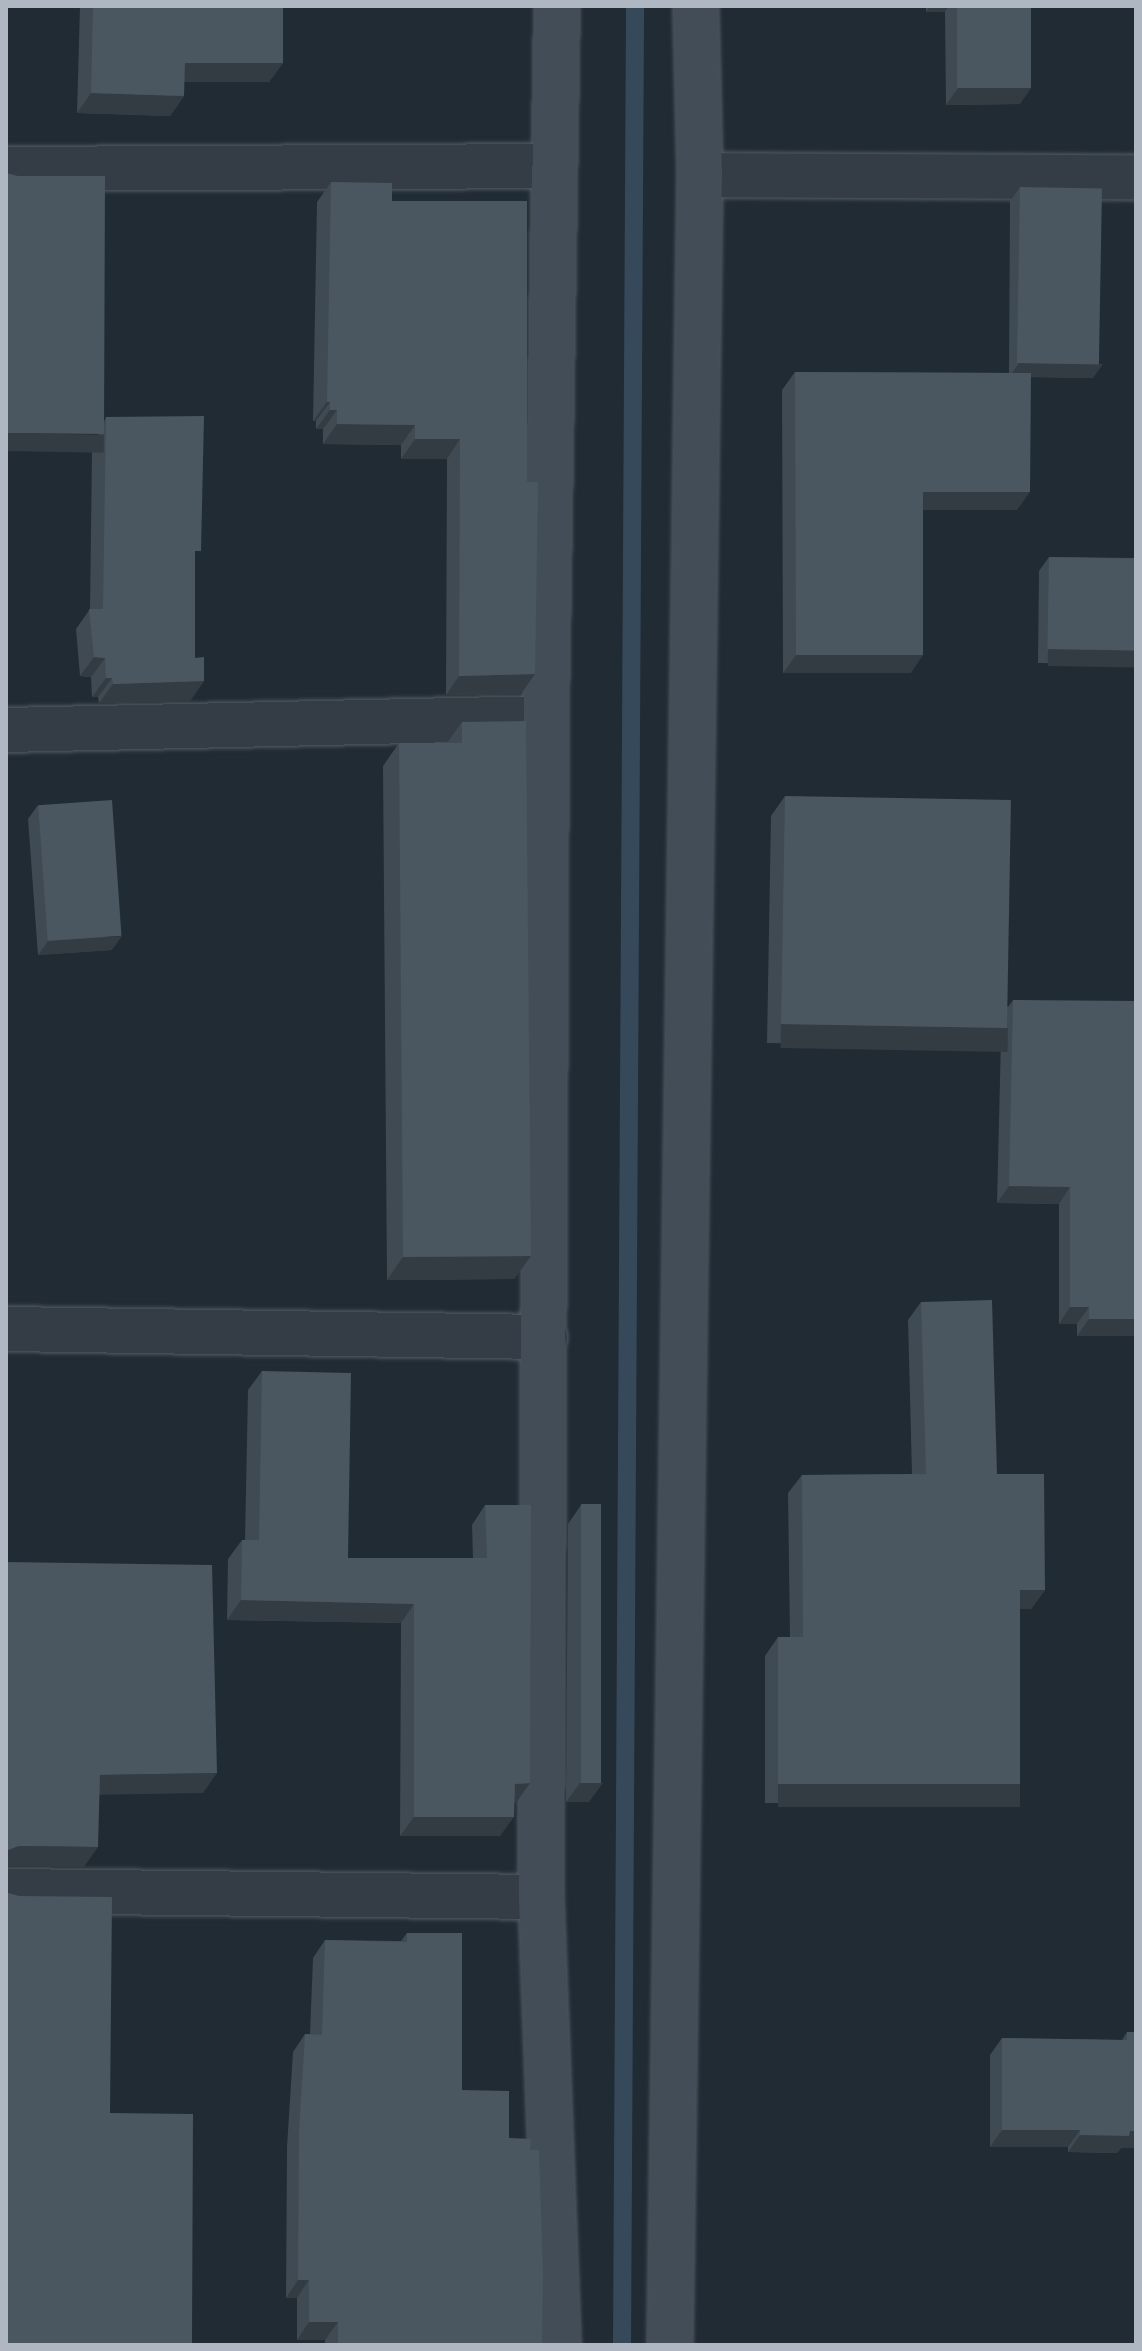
<!DOCTYPE html>
<html>
<head>
<meta charset="utf-8">
<style>
  body { margin:0 }
  #map { position:relative; width:1142px; height:2351px; overflow:hidden; background:#212b34; font-family:"PT Sans",sans-serif }
  div>[style] { position:absolute }
  .stream>* { height:18px; margin:-9px; padding:0 9px; transform-origin:9px; border-radius:9px; background:#36495b }
  .roads { filter:drop-shadow(0 0 2px #525b63) drop-shadow(0 0 2px #525b63) }
  .street>* { height:44px; margin:-22px; padding:0 22px; transform-origin:22px; border-radius:22px; background:#343d45 }
  .secondary>* { height:44px; margin:-22px; padding:0 22px; transform-origin:22px; border-radius:22px; background:#434d58 }
  .wall>* { inset:0; background:#404a53 }
  .shaded-wall>* { inset:0; background:#343c43; transform-origin:0 0 }
  .building>* { inset:0; background:#4a5660; transform-origin:0 0 }
  span { translate:-50% -50%; white-space:nowrap; text-align:center; line-height:1.15; -webkit-text-stroke:6px #1a222a; paint-order:stroke }
  .frame { position:absolute; inset:0; border:8px solid #afb8c2; pointer-events:none }
</style>
</head>
<body>
<div id="map">
  <div class="stream">
    <i style="left:622px;top:2345px;width:2339px;rotate:-89.68deg"></i>
  </div>
  <div class="roads">
    <div class="street">
      <i style="left:6px;top:169px;width:547px;rotate:-0.31deg"></i>
      <i style="left:700px;top:175px;width:436px;rotate:0.3deg"></i>
      <i style="left:6px;top:730px;width:540px;rotate:-1.27deg"></i>
      <i style="left:6px;top:1329px;width:539px;rotate:0.85deg"></i>
      <i style="left:6px;top:1891px;width:535px;rotate:0.64deg"></i>
    </div>
    <div class="secondary">
      <i style="left:557px;top:6px;width:712px;rotate:90.89deg"></i>
      <i style="left:546px;top:718px;width:1179px;rotate:90.24deg"></i>
      <i style="left:541px;top:1897px;width:448px;rotate:87.8deg"></i>
      <i style="left:670px;top:2345px;width:2170px;rotate:-89.21deg"></i>
      <i style="left:700px;top:175px;width:169px;rotate:-91.4deg"></i>
    </div>
  </div>
  <div class="wall">
    <i style="clip-path:polygon(80px 6px,283px 6px,283px 63px,269px 82px,184px 82px,184px 96px,170px 116px,77px 113px)"></i>
    <i style="clip-path:polygon(926px 6px,1031px 6px,1020px 104px,946px 105px,945px 12px,926px 12px)"></i>
    <i style="clip-path:polygon(331px 182px,392px 201px,527px 201px,521px 694px,446px 695px,447px 459px,401px 459px,401px 445px,323px 444px,323px 429px,316px 429px,316px 421px,313px 421px,317px 202px)"></i>
    <i style="clip-path:polygon(1020px 187px,1093px 378px,1031px 377px,1017px 510px,923px 510px,911px 673px,783px 673px,782px 390px,795px 372px,1009px 373px,1010px 201px)"></i>
    <i style="clip-path:polygon(106px 417px,195px 559px,195px 658px,204px 681px,190px 701px,99px 703px,98px 697px,92px 697px,91px 677px,80px 676px,76px 629px,90px 609px,92px 451px,91px 452px)"></i>
    <i style="clip-path:polygon(1049px 557px,1136px 558px,1136px 664px,1038px 663px,1039px 571px)"></i>
    <i style="clip-path:polygon(462px 722px,531px 1256px,514px 1279px,387px 1280px,383px 766px,399px 743px,447px 743px)"></i>
    <i style="clip-path:polygon(785px 796px,1008px 1007px,1013px 1000px,1136px 1336px,1077px 1336px,1077px 1324px,1059px 1324px,1059px 1204px,997px 1203px,1001px 1038px,994px 1046px,767px 1043px,771px 816px)"></i>
    <i style="clip-path:polygon(38px 805px,112px 950px,38px 955px,28px 819px)"></i>
    <i style="clip-path:polygon(921px 1302px,997px 1474px,1045px 1590px,1031px 1609px,1020px 1609px,1007px 1803px,765px 1803px,765px 1656px,778px 1637px,790px 1637px,788px 1493px,802px 1475px,912px 1474px,908px 1320px)"></i>
    <i style="clip-path:polygon(262px 1371px,348px 1558px,473px 1558px,472px 1525px,485px 1505px,516px 1803px,514px 1803px,500px 1836px,400px 1836px,401px 1623px,227px 1620px,228px 1559px,242px 1540px,245px 1540px,248px 1390px)"></i>
    <i style="clip-path:polygon(581px 1505px,589px 1802px,566px 1802px,568px 1524px)"></i>
    <i style="clip-path:polygon(407px 1933px,462px 2090px,509px 2138px,530px 2150px,542px 2345px,325px 2345px,325px 2340px,297px 2340px,297px 2298px,286px 2298px,287px 2147px,293px 2052px,305px 2034px,310px 2034px,313px 1958px,325px 1940px,401px 1941px)"></i>
    <i style="clip-path:polygon(1127px 2032px,1136px 2032px,1136px 2148px,1121px 2148px,1117px 2153px,1068px 2152px,1068px 2147px,990px 2147px,990px 2055px,1002px 2038px,1122px 2040px)"></i>
  </div>
  <div class="shaded-wall">
    <i style="clip-path:polygon(930px 6px,949px 6px,945px 12px,926px 12px)"></i>
    <i style="clip-path:polygon(185px 63px,283px 63px,269px 82px,171px 82px)"></i>
    <i style="clip-path:polygon(1032px 87px,1020px 104px,946px 105px,958px 88px)"></i>
    <i style="clip-path:polygon(91px 93px,184px 96px,170px 116px,77px 113px)"></i>
    <i style="clip-path:polygon(1019px 363px,1103px 364px,1093px 378px,1009px 377px)"></i>
    <i style="clip-path:polygon(327px 402px,330px 402px,316px 421px,313px 421px)"></i>
    <i style="clip-path:polygon(330px 410px,337px 410px,323px 429px,316px 429px)"></i>
    <i style="clip-path:polygon(337px 424px,415px 425px,401px 445px,323px 444px)"></i>
    <i style="left:6px;top:433px;width:98px;height:18px;rotate:1deg"></i>
    <i style="clip-path:polygon(415px 439px,460px 439px,447px 459px,401px 459px)"></i>
    <i style="clip-path:polygon(923px 492px,1030px 492px,1017px 510px,911px 510px)"></i>
    <i style="left:1048px;top:649px;width:88px;height:17px;rotate:1deg"></i>
    <i style="clip-path:polygon(796px 655px,923px 655px,911px 673px,783px 673px)"></i>
    <i style="clip-path:polygon(94px 657px,105px 658px,91px 677px,80px 676px)"></i>
    <i style="clip-path:polygon(535px 674px,521px 694px,446px 695px,459px 676px)"></i>
    <i style="clip-path:polygon(106px 678px,112px 678px,98px 697px,92px 697px)"></i>
    <i style="clip-path:polygon(204px 681px,190px 701px,99px 703px,113px 684px)"></i>
    <i style="clip-path:polygon(122px 936px,112px 950px,38px 955px,48px 941px)"></i>
    <i style="left:781px;top:1024px;width:227px;height:24px;rotate:1deg"></i>
    <i style="clip-path:polygon(1009px 1186px,1070px 1187px,1059px 1204px,997px 1203px)"></i>
    <i style="clip-path:polygon(531px 1256px,514px 1279px,387px 1280px,403px 1257px)"></i>
    <i style="clip-path:polygon(1070px 1307px,1089px 1307px,1077px 1324px,1059px 1324px)"></i>
    <i style="clip-path:polygon(1089px 1319px,1136px 1319px,1136px 1336px,1077px 1336px)"></i>
    <i style="clip-path:polygon(1020px 1590px,1045px 1590px,1031px 1609px,1007px 1609px)"></i>
    <i style="clip-path:polygon(241px 1600px,414px 1604px,401px 1623px,227px 1620px)"></i>
    <i style="clip-path:polygon(217px 1773px,203px 1793px,86px 1795px,100px 1775px)"></i>
    <i style="clip-path:polygon(530px 1783px,516px 1803px,501px 1803px,515px 1784px)"></i>
    <i style="clip-path:polygon(580px 1783px,603px 1783px,589px 1802px,566px 1802px)"></i>
    <i style="left:778px;top:1784px;width:242px;height:23px"></i>
    <i style="clip-path:polygon(414px 1817px,514px 1817px,500px 1836px,400px 1836px)"></i>
    <i style="clip-path:polygon(19px 1846px,98px 1847px,84px 1867px,6px 1866px,6px 1851px)"></i>
    <i style="clip-path:polygon(1002px 2130px,1080px 2130px,1068px 2147px,990px 2147px)"></i>
    <i style="clip-path:polygon(1130px 2131px,1136px 2131px,1136px 2148px,1121px 2148px,1117px 2153px,1068px 2152px,1080px 2135px)"></i>
    <i style="clip-path:polygon(298px 2280px,309px 2280px,297px 2298px,286px 2298px)"></i>
    <i style="clip-path:polygon(309px 2322px,338px 2322px,325px 2340px,297px 2340px)"></i>
    <i style="clip-path:polygon(412px 2343px,410px 2345px,351px 2345px)"></i>
  </div>
  <div class="building">
    <i style="clip-path:polygon(93px 6px,283px 6px,283px 63px,185px 63px,184px 96px,91px 93px)"></i>
    <i style="left:957px;top:6px;width:74px;height:82px"></i>
    <i style="clip-path:polygon(6px 173px,18px 176px,105px 176px,104px 434px,6px 433px)"></i>
    <i style="clip-path:polygon(331px 182px,392px 183px,392px 201px,527px 201px,527px 482px,538px 482px,535px 674px,459px 676px,460px 439px,415px 439px,415px 425px,337px 424px,337px 410px,330px 410px,330px 402px,327px 402px)"></i>
    <i style="left:1020px;top:187px;width:82px;height:176px;rotate:1deg"></i>
    <i style="clip-path:polygon(795px 372px,1031px 373px,1030px 492px,923px 492px,923px 655px,796px 655px)"></i>
    <i style="clip-path:polygon(204px 416px,201px 551px,195px 551px,195px 658px,204px 657px,204px 681px,113px 684px,112px 678px,106px 678px,105px 658px,94px 657px,89px 609px,103px 609px,106px 417px)"></i>
    <i style="left:1049px;top:557px;width:87px;height:92px;rotate:1deg"></i>
    <i style="clip-path:polygon(526px 721px,531px 1256px,403px 1257px,399px 743px,462px 743px,462px 722px)"></i>
    <i style="left:785px;top:796px;width:226px;height:228px;rotate:1deg"></i>
    <i style="left:112px;top:800px;width:136px;height:74px;rotate:86deg"></i>
    <i style="clip-path:polygon(1013px 1000px,1136px 1001px,1136px 1319px,1089px 1319px,1089px 1307px,1070px 1307px,1070px 1187px,1009px 1186px)"></i>
    <i style="clip-path:polygon(992px 1300px,997px 1474px,1044px 1474px,1045px 1590px,1020px 1590px,1020px 1784px,778px 1784px,778px 1637px,803px 1637px,802px 1475px,926px 1474px,921px 1302px)"></i>
    <i style="clip-path:polygon(262px 1371px,351px 1373px,348px 1558px,487px 1558px,485px 1505px,531px 1505px,530px 1783px,515px 1784px,514px 1817px,414px 1817px,414px 1604px,241px 1600px,242px 1540px,259px 1540px)"></i>
    <i style="left:601px;top:1504px;width:279px;height:20px;rotate:90deg"></i>
    <i style="clip-path:polygon(6px 1562px,212px 1565px,217px 1773px,100px 1775px,98px 1847px,19px 1846px,6px 1851px)"></i>
    <i style="clip-path:polygon(6px 1891px,8px 1893px,19px 1896px,112px 1897px,110px 2113px,193px 2114px,192px 2345px,6px 2345px)"></i>
    <i style="clip-path:polygon(407px 1933px,462px 1933px,462px 2090px,509px 2091px,509px 2138px,531px 2139px,530px 2150px,539px 2150px,543px 2272px,542px 2345px,412px 2345px,412px 2343px,338px 2345px,338px 2322px,309px 2322px,309px 2280px,298px 2280px,299px 2129px,305px 2034px,322px 2035px,325px 1940px,407px 1942px)"></i>
    <i style="clip-path:polygon(1127px 2032px,1136px 2032px,1136px 2131px,1130px 2131px,1129px 2136px,1080px 2135px,1080px 2130px,1002px 2130px,1002px 2038px,1127px 2040px)"></i>
  </div>
  <div class="frame"></div>
</div>
</body>
</html>
